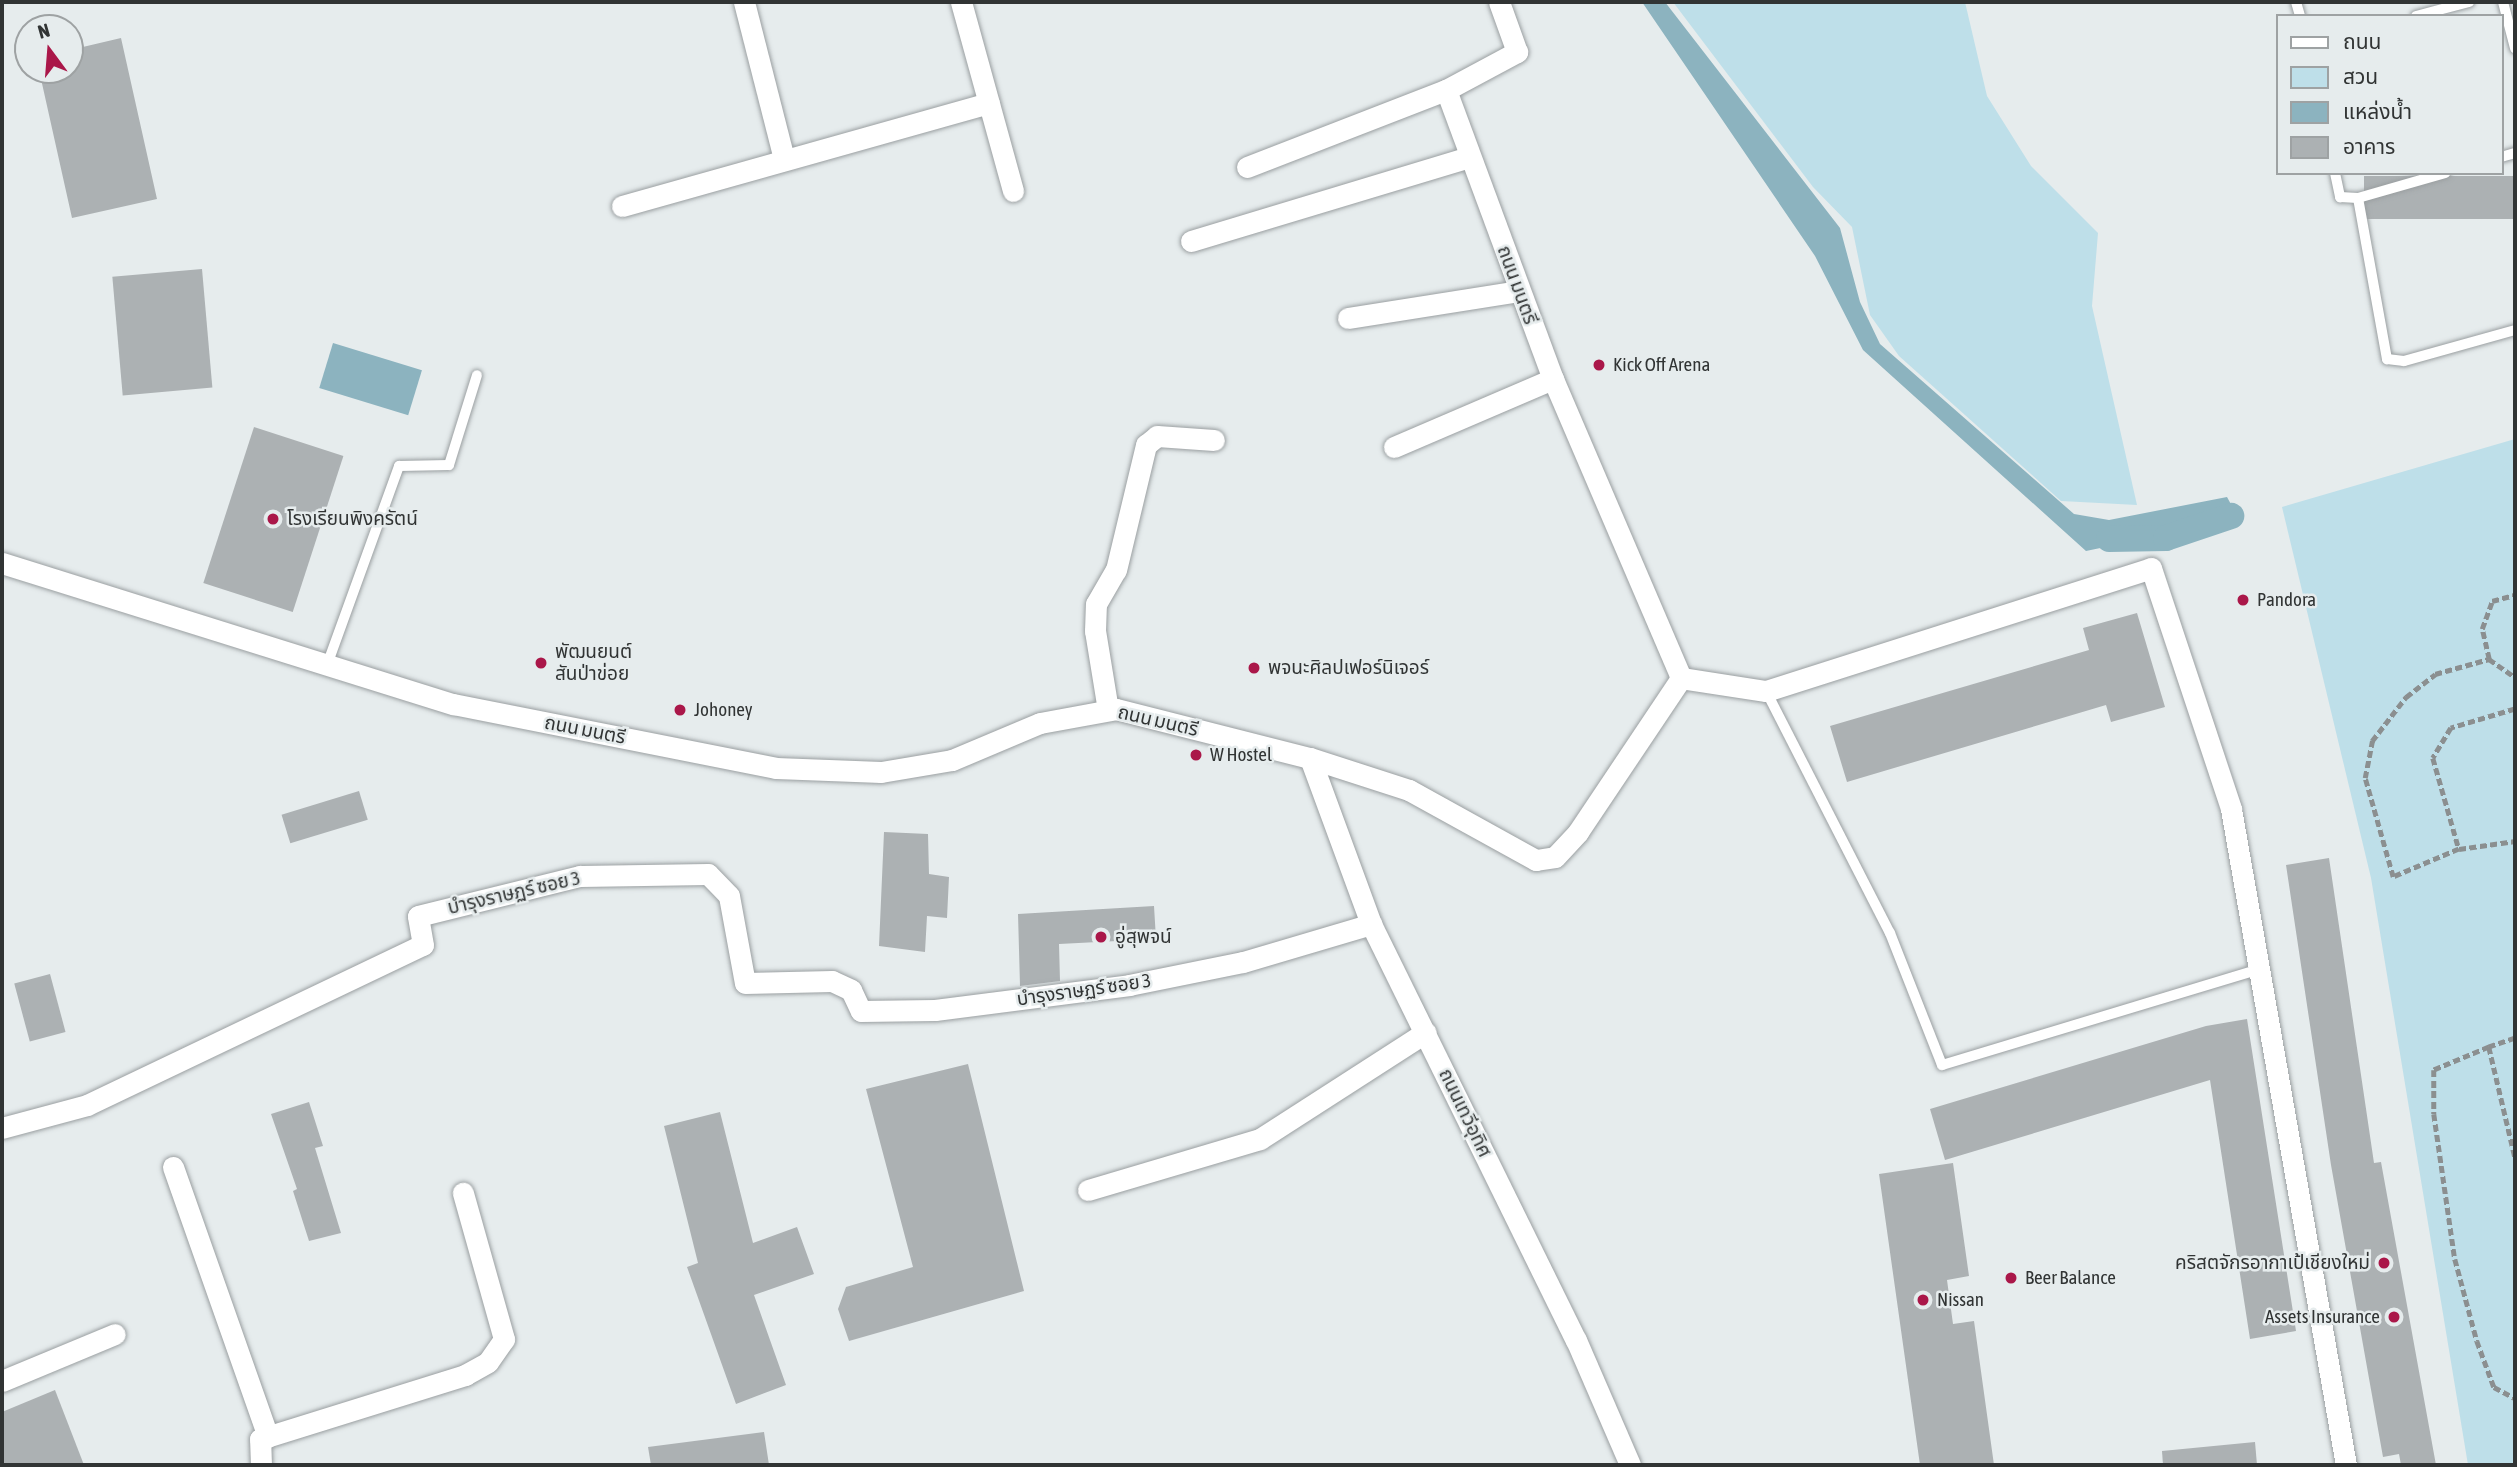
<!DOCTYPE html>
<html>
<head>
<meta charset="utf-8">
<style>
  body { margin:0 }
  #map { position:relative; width:2517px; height:1467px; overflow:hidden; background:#e6eced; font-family:"Asap Condensed","Noto Sans Thai",sans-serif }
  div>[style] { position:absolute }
  .green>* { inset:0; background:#bedfe9 }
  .water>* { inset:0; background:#8cb3bf; transform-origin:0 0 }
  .canal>* { height:26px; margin:-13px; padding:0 13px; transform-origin:13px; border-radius:13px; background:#8cb3bf }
  .building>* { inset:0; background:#acb1b3; transform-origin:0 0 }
  .path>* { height:4.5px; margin-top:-2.25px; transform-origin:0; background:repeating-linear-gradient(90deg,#8b8f90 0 7px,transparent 0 10.5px) }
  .roads { filter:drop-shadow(0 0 2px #9a9fa1) drop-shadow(0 0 2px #9a9fa1) }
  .lane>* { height:10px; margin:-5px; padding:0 5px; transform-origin:5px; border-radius:5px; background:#fff }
  .street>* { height:21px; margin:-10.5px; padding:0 10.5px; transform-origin:10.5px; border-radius:10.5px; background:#fff }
  .dots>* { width:19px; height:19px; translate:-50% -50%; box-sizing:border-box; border:4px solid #e6eced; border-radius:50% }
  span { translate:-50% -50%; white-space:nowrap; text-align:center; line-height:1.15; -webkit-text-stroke:5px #e6eced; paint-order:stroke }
  .street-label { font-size:19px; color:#313434 }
  .poi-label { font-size:19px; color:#313434 }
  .left { translate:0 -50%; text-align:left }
  .right { translate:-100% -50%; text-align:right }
  .frame { position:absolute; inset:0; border:4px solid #313434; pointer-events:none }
  .legend { position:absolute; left:2276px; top:14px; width:228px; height:161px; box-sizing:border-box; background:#e6eced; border:2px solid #9ea2a3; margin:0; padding:9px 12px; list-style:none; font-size:21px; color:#313434 }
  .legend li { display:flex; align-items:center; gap:14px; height:35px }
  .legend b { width:35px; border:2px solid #9ea2a3 }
  .north { position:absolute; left:14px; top:14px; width:70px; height:70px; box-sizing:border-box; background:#e6eced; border:2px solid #9ea2a3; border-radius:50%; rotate:344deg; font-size:19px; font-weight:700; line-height:28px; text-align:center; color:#313434 }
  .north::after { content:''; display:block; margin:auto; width:24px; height:32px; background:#aa1749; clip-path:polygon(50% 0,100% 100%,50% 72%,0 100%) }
</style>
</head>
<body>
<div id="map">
  <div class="green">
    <i style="clip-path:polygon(1673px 2px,1965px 2px,1987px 96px,2031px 166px,2098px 233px,2092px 306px,2137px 505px,2061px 501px,1899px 356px,1870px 315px,1852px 227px,1813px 187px)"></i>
    <i style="clip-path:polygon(2515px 439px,2515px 1465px,2468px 1465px,2371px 878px,2282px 507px)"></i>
  </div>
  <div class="water">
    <i style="clip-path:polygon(1642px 2px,1665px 2px,1840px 228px,1860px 302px,1880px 344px,2074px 514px,2109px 520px,2227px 497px,2239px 519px,2086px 551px,1863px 350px,1815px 256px)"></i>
    <i style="left:333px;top:343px;width:93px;height:47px;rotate:17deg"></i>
  </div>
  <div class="canal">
    <i style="left:2109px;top:539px;width:57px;rotate:-1deg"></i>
    <i style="left:2166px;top:538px;width:69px;rotate:-18.7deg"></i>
  </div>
  <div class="building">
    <i style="clip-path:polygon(121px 38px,157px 199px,72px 218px,39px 70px,70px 70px,70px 50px)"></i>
    <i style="left:2515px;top:176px;width:43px;height:151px;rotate:90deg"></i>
    <i style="left:202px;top:269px;width:119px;height:90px;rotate:85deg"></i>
    <i style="left:254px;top:427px;width:94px;height:164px;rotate:18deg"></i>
    <i style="clip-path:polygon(2137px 613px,2165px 707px,2111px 722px,2106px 705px,1847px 782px,1830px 726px,2089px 650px,2083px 628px)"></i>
    <i style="left:359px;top:791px;width:30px;height:81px;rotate:73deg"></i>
    <i style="clip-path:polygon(884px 832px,928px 834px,929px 874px,949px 877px,947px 918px,927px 916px,925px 952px,879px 946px)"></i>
    <i style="clip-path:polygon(2329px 858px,2374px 1163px,2381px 1162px,2436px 1465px,2401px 1465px,2399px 1454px,2383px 1457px,2331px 1165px,2286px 865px)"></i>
    <i style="clip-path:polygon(1154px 906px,1156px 939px,1059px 944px,1060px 981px,1020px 986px,1018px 914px)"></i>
    <i style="left:50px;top:974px;width:60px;height:37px;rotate:75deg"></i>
    <i style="clip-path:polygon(2247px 1019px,2296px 1331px,2250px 1339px,2210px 1080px,1945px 1160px,1930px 1109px,2206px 1026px)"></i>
    <i style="clip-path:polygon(968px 1064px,1024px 1291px,849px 1341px,838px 1309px,846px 1287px,913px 1267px,866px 1089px)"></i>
    <i style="clip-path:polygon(309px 1102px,323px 1146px,315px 1148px,341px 1233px,309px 1241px,293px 1191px,297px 1189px,271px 1114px)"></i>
    <i style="clip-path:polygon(720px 1112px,753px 1243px,797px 1227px,814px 1274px,754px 1295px,786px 1385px,736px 1404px,687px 1267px,698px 1263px,664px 1126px)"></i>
    <i style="clip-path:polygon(1953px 1163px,1969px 1276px,1947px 1280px,1953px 1324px,1974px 1321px,1994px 1465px,1920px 1465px,1879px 1174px)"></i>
    <i style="clip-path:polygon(55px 1390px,84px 1465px,2px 1465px,2px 1412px)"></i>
    <i style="clip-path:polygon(764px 1432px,769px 1465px,651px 1465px,648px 1447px)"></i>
    <i style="clip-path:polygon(2255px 1442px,2257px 1465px,2163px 1465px,2162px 1451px)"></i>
  </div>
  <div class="path">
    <i style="left:2489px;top:659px;width:32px;rotate:35deg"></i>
    <i style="left:2515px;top:709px;width:67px;rotate:163.5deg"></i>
    <i style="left:2451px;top:728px;width:35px;rotate:121deg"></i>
    <i style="left:2433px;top:758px;width:95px;rotate:74.1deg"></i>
    <i style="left:2459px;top:849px;width:57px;rotate:-8.1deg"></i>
    <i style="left:2459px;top:849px;width:72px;rotate:157deg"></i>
    <i style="left:2393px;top:877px;width:103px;rotate:-105.8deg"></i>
    <i style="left:2365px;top:778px;width:38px;rotate:-79deg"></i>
    <i style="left:2372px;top:741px;width:56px;rotate:-52.3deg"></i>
    <i style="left:2406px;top:697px;width:37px;rotate:-38deg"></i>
    <i style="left:2435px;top:674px;width:56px;rotate:-15.5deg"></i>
    <i style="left:2489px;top:659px;width:31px;rotate:-103deg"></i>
    <i style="left:2482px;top:629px;width:30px;rotate:-70deg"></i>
    <i style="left:2492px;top:601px;width:24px;rotate:-15deg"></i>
    <i style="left:2515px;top:1038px;width:28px;rotate:161deg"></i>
    <i style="left:2489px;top:1047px;width:113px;rotate:76.7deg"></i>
    <i style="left:2489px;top:1047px;width:60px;rotate:157.3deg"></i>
    <i style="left:2434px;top:1070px;width:44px;rotate:90deg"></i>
    <i style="left:2434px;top:1114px;width:147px;rotate:81.8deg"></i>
    <i style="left:2455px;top:1259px;width:85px;rotate:75deg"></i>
    <i style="left:2477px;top:1341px;width:49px;rotate:69.7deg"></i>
    <i style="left:2494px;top:1387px;width:24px;rotate:28deg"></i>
  </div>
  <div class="roads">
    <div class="lane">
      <i style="left:2296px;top:2px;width:15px;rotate:74deg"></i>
      <i style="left:2503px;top:2px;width:48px;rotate:75.4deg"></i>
      <i style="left:2416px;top:16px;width:55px;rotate:-14.8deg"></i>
      <i style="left:2501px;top:157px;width:15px;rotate:-16deg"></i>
      <i style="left:2335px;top:173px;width:25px;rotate:78deg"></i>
      <i style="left:2340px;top:197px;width:18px;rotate:3deg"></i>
      <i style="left:2358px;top:198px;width:91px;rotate:-16deg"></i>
      <i style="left:2358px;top:198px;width:164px;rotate:79.8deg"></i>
      <i style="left:2387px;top:359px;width:17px;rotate:7deg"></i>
      <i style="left:2404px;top:361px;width:115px;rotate:-15.6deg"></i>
      <i style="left:327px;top:665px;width:212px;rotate:-70.1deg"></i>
      <i style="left:399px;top:466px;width:50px;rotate:-1.1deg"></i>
      <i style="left:449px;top:465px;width:94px;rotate:-72.7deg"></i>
      <i style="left:1766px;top:691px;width:272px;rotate:62.9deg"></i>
      <i style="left:1890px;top:933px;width:142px;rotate:68.5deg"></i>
      <i style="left:1942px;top:1065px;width:331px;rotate:-16.8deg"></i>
    </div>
    <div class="street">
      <i style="left:744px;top:2px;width:162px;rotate:75.7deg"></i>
      <i style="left:961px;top:2px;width:196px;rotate:74.6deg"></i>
      <i style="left:1446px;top:90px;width:308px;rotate:69.7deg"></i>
      <i style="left:1553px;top:379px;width:325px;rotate:66.8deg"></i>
      <i style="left:1247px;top:167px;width:213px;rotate:-21.2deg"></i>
      <i style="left:1446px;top:90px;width:81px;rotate:-28.2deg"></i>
      <i style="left:1517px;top:52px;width:53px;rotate:-109.8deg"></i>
      <i style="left:622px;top:206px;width:381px;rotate:-15.7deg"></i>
      <i style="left:1191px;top:241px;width:291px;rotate:-16.8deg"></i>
      <i style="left:1348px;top:318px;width:173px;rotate:-9deg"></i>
      <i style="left:1394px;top:447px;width:173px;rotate:-23.2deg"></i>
      <i style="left:2px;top:563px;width:473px;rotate:17.4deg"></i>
      <i style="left:453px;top:704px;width:329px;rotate:11.2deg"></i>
      <i style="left:776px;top:768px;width:105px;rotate:2.2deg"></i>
      <i style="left:881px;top:772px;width:72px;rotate:-9.6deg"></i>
      <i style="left:952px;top:760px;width:95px;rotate:-22.8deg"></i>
      <i style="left:1040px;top:723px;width:77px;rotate:-10.4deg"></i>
      <i style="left:1116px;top:709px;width:200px;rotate:14.2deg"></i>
      <i style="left:1310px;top:758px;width:104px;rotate:17.9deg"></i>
      <i style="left:1409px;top:790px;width:145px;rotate:28.9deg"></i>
      <i style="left:1536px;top:860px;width:19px;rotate:-9deg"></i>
      <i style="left:1555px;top:857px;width:34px;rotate:-47deg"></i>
      <i style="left:1578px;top:832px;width:185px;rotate:-56.2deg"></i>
      <i style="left:1681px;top:678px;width:86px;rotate:8.7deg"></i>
      <i style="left:1766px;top:691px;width:404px;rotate:-17.7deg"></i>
      <i style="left:2151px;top:568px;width:254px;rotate:71.6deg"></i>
      <i style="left:2231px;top:809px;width:666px;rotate:80.06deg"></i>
      <i style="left:1108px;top:710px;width:80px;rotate:-99.3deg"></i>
      <i style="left:1095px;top:631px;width:27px;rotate:-88deg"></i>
      <i style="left:1096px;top:604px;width:39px;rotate:-60deg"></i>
      <i style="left:1116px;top:570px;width:129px;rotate:-76.5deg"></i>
      <i style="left:1146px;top:445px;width:14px;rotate:-39deg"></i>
      <i style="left:1157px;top:436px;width:57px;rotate:4deg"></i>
      <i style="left:1310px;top:758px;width:177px;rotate:69.8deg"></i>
      <i style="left:1371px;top:924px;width:464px;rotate:63.8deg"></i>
      <i style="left:1576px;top:1340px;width:136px;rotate:66.6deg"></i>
      <i style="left:2px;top:1128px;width:88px;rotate:-15.1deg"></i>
      <i style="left:87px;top:1105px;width:372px;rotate:-25.5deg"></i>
      <i style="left:423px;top:945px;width:29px;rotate:-100deg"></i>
      <i style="left:418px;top:916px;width:167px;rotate:-13.9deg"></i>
      <i style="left:580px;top:876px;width:128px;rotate:-0.9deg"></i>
      <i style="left:708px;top:874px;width:30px;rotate:46deg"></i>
      <i style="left:729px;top:896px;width:88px;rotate:79.6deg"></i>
      <i style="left:745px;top:983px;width:87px;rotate:-1.3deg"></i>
      <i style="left:832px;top:981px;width:21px;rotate:25deg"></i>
      <i style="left:851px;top:990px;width:23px;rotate:65deg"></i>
      <i style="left:861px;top:1011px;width:74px;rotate:-0.8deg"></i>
      <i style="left:935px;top:1010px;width:196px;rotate:-7.3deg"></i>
      <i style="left:1129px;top:985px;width:116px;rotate:-11.4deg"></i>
      <i style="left:1243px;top:962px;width:134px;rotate:-16.5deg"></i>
      <i style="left:173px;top:1167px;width:286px;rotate:70.6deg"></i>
      <i style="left:1088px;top:1190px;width:179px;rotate:-16.5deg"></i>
      <i style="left:1260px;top:1139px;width:197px;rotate:-32.8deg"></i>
      <i style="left:2px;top:1381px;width:122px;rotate:-22.6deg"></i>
      <i style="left:261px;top:1465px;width:26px;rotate:-92deg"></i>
      <i style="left:260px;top:1439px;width:215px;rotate:-17.3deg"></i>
      <i style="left:465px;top:1375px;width:26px;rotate:-29deg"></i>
      <i style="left:488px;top:1362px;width:28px;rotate:-55deg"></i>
      <i style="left:504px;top:1339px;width:152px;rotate:-105.7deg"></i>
    </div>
  </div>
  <div class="dots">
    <i style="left:1599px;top:365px;background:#aa1749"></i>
    <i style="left:273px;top:519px;background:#aa1749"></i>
    <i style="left:2243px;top:600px;background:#aa1749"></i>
    <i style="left:541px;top:663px;background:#aa1749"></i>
    <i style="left:1254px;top:668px;background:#aa1749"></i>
    <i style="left:680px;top:710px;background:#aa1749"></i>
    <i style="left:1196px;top:755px;background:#aa1749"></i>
    <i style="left:1101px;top:937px;background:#aa1749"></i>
    <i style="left:2384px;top:1263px;background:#aa1749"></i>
    <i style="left:2011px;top:1278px;background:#aa1749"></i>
    <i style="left:1923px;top:1300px;background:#aa1749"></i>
    <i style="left:2394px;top:1317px;background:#aa1749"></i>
  </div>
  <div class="street-label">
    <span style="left:1517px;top:285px;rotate:70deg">ถนน มนตรี</span>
    <span style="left:1158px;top:721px;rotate:13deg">ถนน มนตรี</span>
    <span style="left:585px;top:730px;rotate:11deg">ถนน มนตรี</span>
    <span style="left:514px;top:893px;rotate:-13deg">บำรุงราษฏร์ ซอย 3</span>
    <span style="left:1084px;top:990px;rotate:-8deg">บำรุงราษฏร์ ซอย 3</span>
    <span style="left:1465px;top:1113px;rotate:64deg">ถนนเทวีอุทิศ</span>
  </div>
  <div class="poi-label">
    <span class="left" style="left:1613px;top:365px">Kick Off Arena</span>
    <span class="left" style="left:287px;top:519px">โรงเรียนพิงครัตน์</span>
    <span class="left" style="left:2257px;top:600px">Pandora</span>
    <span class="left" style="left:555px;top:663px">พัฒนยนต์<br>สันป่าข่อย</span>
    <span class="left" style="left:1268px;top:668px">พจนะศิลปเฟอร์นิเจอร์</span>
    <span class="left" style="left:694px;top:710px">Johoney</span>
    <span class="left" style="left:1210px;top:755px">W Hostel</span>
    <span class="left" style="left:1115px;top:937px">อู่สุพจน์</span>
    <span class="right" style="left:2370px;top:1263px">คริสตจักรอากาเป้เชียงใหม่</span>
    <span class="left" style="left:2025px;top:1278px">Beer Balance</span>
    <span class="left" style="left:1937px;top:1300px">Nissan</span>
    <span class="right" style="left:2380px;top:1317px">Assets Insurance</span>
  </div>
  <div class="frame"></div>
  <ul class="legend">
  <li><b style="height:9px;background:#fff"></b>ถนน</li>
  <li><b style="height:19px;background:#bedfe9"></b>สวน</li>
  <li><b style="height:19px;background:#8cb3bf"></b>แหล่งน้ำ</li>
  <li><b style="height:19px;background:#acb1b3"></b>อาคาร</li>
  </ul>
  <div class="north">N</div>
</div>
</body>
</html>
